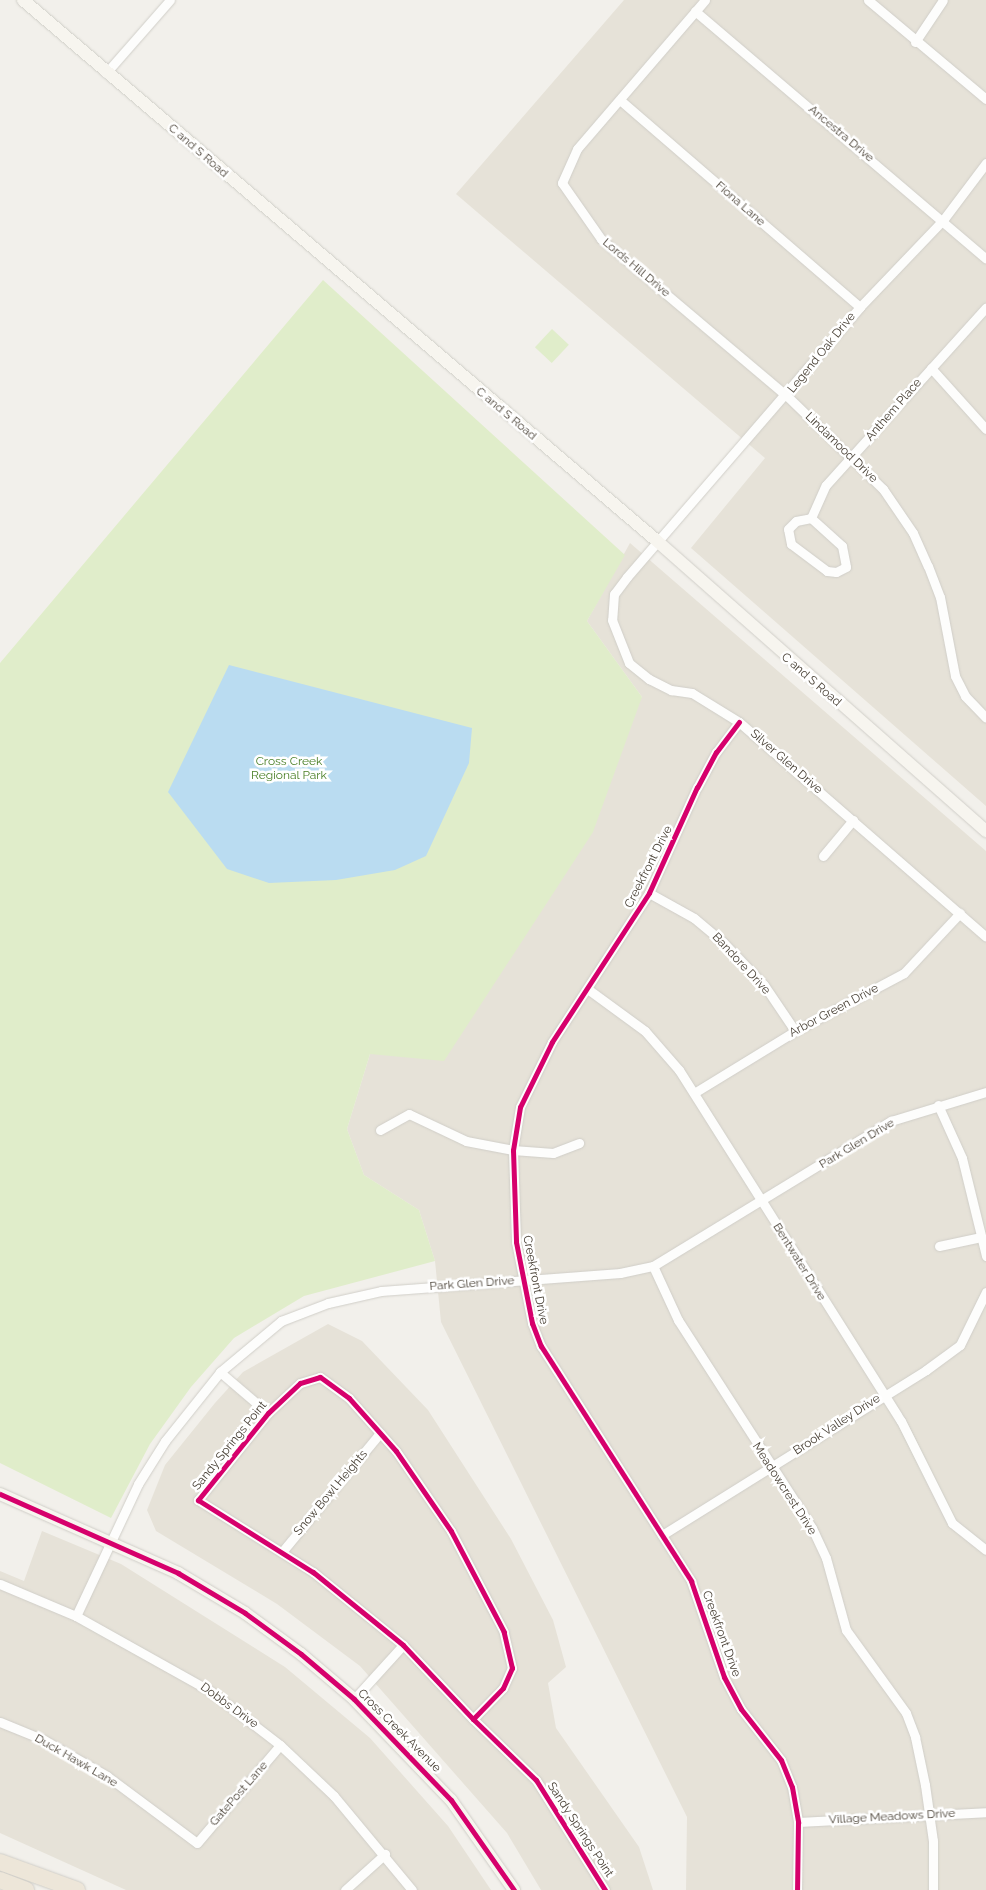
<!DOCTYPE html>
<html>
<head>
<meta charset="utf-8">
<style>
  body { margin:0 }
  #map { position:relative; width:986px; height:1890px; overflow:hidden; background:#f2f0eb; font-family:Raleway,sans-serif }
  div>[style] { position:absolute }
  .residential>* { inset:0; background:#e6e2d8 }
  .green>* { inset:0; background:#e0edca; transform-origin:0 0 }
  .water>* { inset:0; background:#badcf1 }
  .roads { filter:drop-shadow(0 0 1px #d0cec8) drop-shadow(0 0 1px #d0cec8) }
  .street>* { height:9px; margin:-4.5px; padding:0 4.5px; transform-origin:4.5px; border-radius:4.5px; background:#fdfdfc }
  .secondary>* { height:12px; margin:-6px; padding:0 6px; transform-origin:6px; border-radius:6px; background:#f7f5ef }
  .highway>* { height:16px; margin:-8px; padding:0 8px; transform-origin:8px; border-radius:8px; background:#ede6d9 }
  .cycleway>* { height:5px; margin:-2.5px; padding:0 2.5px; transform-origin:2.5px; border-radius:2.5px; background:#d6006c }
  span { translate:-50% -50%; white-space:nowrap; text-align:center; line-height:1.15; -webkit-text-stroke:5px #fff; paint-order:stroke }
  .street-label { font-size:12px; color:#494136 }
  .park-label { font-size:12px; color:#497f26 }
</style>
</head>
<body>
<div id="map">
  <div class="residential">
    <i style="clip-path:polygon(624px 0,986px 0,986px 806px,691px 548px,765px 458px,456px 194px)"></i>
    <i style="clip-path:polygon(630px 543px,986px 851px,986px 1890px,686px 1890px,687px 1817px,441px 1322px,435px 1261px,419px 1210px,364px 1175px,347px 1129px,370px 1054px,642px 697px,587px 621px)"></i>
    <i style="clip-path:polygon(328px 1324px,362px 1341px,428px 1410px,511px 1539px,553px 1620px,566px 1667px,548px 1683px,556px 1728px,639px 1847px,653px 1890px,541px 1890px,507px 1833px,360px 1666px,277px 1604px,156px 1531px,147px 1510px,165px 1465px,215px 1403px,243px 1372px)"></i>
    <i style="clip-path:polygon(42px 1531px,121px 1564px,285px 1667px,370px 1738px,448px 1826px,491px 1890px,126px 1890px,0 1833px,0 1571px,24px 1581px)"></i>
  </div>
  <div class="green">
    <i style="clip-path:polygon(323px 280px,625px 555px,587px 621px,642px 697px,593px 832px,444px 1061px,370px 1054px,347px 1129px,364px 1175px,419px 1210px,435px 1261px,304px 1296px,234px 1338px,191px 1387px,150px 1444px,111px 1518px,0 1463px,0 663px)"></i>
    <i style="left:552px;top:329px;width:23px;height:25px;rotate:43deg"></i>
  </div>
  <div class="water">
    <i style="clip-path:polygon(229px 665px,472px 728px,469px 763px,426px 856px,395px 870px,336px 880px,269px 883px,227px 869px,168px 792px)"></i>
  </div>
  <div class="roads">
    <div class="street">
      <i style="left:705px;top:0;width:196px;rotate:130.7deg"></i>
      <i style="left:577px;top:149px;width:37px;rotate:114deg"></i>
      <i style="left:562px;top:183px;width:68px;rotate:55.1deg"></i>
      <i style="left:601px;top:239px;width:243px;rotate:40.2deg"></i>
      <i style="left:787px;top:396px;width:134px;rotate:44.1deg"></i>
      <i style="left:883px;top:489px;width:53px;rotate:55.7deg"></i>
      <i style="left:913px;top:533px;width:36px;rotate:66deg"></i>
      <i style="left:928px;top:566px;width:33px;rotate:69deg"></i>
      <i style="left:940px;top:597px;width:80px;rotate:79.2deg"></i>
      <i style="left:955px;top:676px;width:22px;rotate:63deg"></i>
      <i style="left:965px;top:696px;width:30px;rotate:46deg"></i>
      <i style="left:868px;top:0;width:154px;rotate:40deg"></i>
      <i style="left:695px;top:11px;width:382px;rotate:40.4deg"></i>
      <i style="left:915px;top:42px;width:50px;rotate:-56.3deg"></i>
      <i style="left:106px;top:73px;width:97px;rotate:-48.8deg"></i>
      <i style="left:620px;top:100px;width:317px;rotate:40.8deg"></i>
      <i style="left:986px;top:163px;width:71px;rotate:127deg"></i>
      <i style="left:943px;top:220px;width:120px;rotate:133.7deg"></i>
      <i style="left:860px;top:307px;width:357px;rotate:130.8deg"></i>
      <i style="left:627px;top:577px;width:21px;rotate:127deg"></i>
      <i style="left:614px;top:594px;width:26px;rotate:94deg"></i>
      <i style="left:612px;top:620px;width:46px;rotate:68.4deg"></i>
      <i style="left:629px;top:663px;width:26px;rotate:39deg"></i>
      <i style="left:649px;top:679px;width:25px;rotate:27deg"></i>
      <i style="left:671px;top:690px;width:21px;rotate:8deg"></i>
      <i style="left:692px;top:693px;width:55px;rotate:31.7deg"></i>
      <i style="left:739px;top:722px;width:327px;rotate:41deg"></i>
      <i style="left:931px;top:368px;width:82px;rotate:48deg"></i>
      <i style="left:811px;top:518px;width:36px;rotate:-66deg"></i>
      <i style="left:826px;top:485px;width:239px;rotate:-48deg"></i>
      <i style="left:811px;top:518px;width:42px;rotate:42.1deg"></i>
      <i style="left:842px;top:546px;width:21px;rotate:79deg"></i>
      <i style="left:846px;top:567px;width:11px;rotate:153deg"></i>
      <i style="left:836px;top:572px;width:9px;rotate:-174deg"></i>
      <i style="left:827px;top:571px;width:45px;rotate:-143.1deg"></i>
      <i style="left:791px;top:544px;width:15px;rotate:-101deg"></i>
      <i style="left:788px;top:529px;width:11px;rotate:-45deg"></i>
      <i style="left:796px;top:521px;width:15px;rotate:-11deg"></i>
      <i style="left:739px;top:722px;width:38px;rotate:127deg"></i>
      <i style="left:716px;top:752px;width:40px;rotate:118deg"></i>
      <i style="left:697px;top:787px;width:116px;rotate:114.4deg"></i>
      <i style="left:649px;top:893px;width:178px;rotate:123.1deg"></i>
      <i style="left:552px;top:1042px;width:72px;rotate:116.2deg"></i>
      <i style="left:520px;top:1107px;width:44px;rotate:99.2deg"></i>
      <i style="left:513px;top:1150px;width:92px;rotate:88.1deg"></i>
      <i style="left:516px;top:1242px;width:83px;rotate:78.8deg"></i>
      <i style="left:532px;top:1323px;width:25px;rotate:69deg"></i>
      <i style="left:541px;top:1346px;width:279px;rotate:57.4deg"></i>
      <i style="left:691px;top:1581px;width:102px;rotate:71deg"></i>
      <i style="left:724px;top:1677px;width:36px;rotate:62deg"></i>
      <i style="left:741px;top:1709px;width:65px;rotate:51.9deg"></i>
      <i style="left:781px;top:1760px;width:29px;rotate:68deg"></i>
      <i style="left:792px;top:1787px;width:36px;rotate:80deg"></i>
      <i style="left:798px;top:1822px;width:68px;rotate:90.8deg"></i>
      <i style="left:823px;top:856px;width:47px;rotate:-50.2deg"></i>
      <i style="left:649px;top:893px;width:51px;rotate:29.1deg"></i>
      <i style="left:694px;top:918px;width:38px;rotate:40deg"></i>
      <i style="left:723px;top:942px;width:59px;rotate:46.4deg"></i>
      <i style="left:764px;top:985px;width:55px;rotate:56deg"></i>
      <i style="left:589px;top:990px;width:69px;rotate:36.2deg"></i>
      <i style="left:645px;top:1031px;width:52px;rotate:48.9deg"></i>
      <i style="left:679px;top:1070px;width:415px;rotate:57.7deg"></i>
      <i style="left:901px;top:1421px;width:114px;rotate:63.4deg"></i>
      <i style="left:952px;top:1523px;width:43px;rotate:38.5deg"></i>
      <i style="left:694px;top:1093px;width:119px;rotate:-31.5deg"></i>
      <i style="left:795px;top:1031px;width:123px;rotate:-28deg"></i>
      <i style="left:904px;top:973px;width:82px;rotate:-47deg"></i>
      <i style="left:938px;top:1105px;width:58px;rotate:65.6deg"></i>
      <i style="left:962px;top:1158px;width:101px;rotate:76.2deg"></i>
      <i style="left:380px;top:1130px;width:33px;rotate:-29deg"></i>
      <i style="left:409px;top:1114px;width:63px;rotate:25.3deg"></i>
      <i style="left:466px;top:1141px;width:48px;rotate:10.8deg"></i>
      <i style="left:513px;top:1150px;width:40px;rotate:4.3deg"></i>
      <i style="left:553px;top:1153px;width:28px;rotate:-21deg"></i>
      <i style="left:939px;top:1246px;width:43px;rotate:-12.1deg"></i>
      <i style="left:653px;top:1266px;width:60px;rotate:65.2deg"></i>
      <i style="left:678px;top:1320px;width:247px;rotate:57.2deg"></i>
      <i style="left:812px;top:1528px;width:33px;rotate:65deg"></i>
      <i style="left:826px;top:1558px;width:75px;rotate:74.5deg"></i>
      <i style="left:846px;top:1630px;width:102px;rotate:54.1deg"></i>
      <i style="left:906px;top:1713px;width:26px;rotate:69deg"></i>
      <i style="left:915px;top:1737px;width:49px;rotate:78.2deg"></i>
      <i style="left:925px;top:1785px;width:57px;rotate:81.9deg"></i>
      <i style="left:933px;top:1841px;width:49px;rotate:90deg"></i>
      <i style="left:220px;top:1372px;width:63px;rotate:40.5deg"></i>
      <i style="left:662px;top:1535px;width:311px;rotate:-32deg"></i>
      <i style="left:926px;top:1370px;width:42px;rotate:-36.3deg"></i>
      <i style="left:960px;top:1345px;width:59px;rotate:-63.9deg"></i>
      <i style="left:282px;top:1552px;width:154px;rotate:-50.5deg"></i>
      <i style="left:0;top:1584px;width:82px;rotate:22.8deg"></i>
      <i style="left:76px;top:1616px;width:154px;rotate:29.2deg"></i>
      <i style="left:210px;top:1691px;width:88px;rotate:37.6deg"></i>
      <i style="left:280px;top:1745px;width:74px;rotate:43.4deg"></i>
      <i style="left:334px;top:1796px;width:122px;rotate:50.3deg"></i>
      <i style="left:76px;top:1616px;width:146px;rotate:-64.8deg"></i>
      <i style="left:138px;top:1484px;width:51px;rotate:-57.9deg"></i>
      <i style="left:165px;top:1441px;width:88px;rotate:-51.4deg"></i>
      <i style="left:220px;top:1372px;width:80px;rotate:-39.9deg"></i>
      <i style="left:281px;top:1321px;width:50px;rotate:-21deg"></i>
      <i style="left:328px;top:1303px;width:54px;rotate:-12.8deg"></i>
      <i style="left:381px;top:1291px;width:240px;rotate:-4.3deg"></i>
      <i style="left:620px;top:1273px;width:34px;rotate:-12deg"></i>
      <i style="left:653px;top:1266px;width:279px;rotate:-31.4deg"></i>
      <i style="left:891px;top:1121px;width:99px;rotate:-17deg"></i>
      <i style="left:354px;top:1699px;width:73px;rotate:-47.8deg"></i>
      <i style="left:473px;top:1719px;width:43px;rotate:-45.9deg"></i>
      <i style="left:503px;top:1688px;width:22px;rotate:-66deg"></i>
      <i style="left:512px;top:1668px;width:37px;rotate:-103deg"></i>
      <i style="left:504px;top:1632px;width:114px;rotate:-117.7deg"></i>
      <i style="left:451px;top:1531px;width:97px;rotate:-124.5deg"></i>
      <i style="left:396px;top:1451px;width:71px;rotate:-131.6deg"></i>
      <i style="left:349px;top:1398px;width:36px;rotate:-144deg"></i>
      <i style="left:320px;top:1377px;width:21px;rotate:163deg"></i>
      <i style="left:300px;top:1383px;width:44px;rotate:136.8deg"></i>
      <i style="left:268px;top:1413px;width:112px;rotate:128.8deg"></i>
      <i style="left:198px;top:1500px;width:136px;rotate:32.1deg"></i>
      <i style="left:313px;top:1572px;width:116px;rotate:39deg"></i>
      <i style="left:403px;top:1645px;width:102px;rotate:46.6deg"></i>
      <i style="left:473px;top:1719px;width:88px;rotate:44.1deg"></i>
      <i style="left:536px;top:1780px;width:130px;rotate:57.9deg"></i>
      <i style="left:0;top:1722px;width:48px;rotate:22.2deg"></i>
      <i style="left:44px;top:1740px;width:73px;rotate:29.7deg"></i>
      <i style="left:107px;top:1776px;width:112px;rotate:36.7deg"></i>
      <i style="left:197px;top:1843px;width:128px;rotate:-49.7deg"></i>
      <i style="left:798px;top:1822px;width:188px;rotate:-3deg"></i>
      <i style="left:345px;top:1890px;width:54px;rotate:-42deg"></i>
    </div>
    <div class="secondary">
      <i style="left:23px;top:0;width:833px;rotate:40.47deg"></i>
      <i style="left:657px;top:541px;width:439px;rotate:41.4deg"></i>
      <i style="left:0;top:1494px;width:195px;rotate:23.9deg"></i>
      <i style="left:178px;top:1573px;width:78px;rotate:30.8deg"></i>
      <i style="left:245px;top:1613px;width:69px;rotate:36.2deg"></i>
      <i style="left:301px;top:1654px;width:70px;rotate:40.3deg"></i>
      <i style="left:354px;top:1699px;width:140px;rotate:46.2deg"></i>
      <i style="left:451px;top:1800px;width:110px;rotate:55deg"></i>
    </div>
    <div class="highway">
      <i style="left:0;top:1862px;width:82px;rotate:20deg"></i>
      <i style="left:0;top:1880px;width:28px;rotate:21deg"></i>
    </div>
  </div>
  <div class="cycleway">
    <i style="left:739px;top:722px;width:38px;rotate:127deg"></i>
    <i style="left:716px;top:752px;width:40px;rotate:118deg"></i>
    <i style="left:697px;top:787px;width:116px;rotate:114.4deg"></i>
    <i style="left:649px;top:893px;width:178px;rotate:123.1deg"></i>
    <i style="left:552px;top:1042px;width:72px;rotate:116.2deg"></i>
    <i style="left:520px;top:1107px;width:44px;rotate:99.2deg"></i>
    <i style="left:513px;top:1150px;width:92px;rotate:88.1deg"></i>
    <i style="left:516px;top:1242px;width:83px;rotate:78.8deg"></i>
    <i style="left:532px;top:1323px;width:25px;rotate:69deg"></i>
    <i style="left:541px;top:1346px;width:279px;rotate:57.4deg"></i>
    <i style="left:691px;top:1581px;width:102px;rotate:71deg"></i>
    <i style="left:724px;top:1677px;width:36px;rotate:62deg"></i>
    <i style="left:741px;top:1709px;width:65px;rotate:51.9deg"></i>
    <i style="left:781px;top:1760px;width:29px;rotate:68deg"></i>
    <i style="left:792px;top:1787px;width:36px;rotate:80deg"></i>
    <i style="left:798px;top:1822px;width:68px;rotate:90.8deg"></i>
    <i style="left:0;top:1494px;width:195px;rotate:23.9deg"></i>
    <i style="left:178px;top:1573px;width:78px;rotate:30.8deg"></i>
    <i style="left:245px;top:1613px;width:69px;rotate:36.2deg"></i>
    <i style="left:301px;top:1654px;width:70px;rotate:40.3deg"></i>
    <i style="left:354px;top:1699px;width:140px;rotate:46.2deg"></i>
    <i style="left:451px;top:1800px;width:110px;rotate:55deg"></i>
    <i style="left:473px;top:1719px;width:43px;rotate:-45.9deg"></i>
    <i style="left:503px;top:1688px;width:22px;rotate:-66deg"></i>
    <i style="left:512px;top:1668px;width:37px;rotate:-103deg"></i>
    <i style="left:504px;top:1632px;width:114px;rotate:-117.7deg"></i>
    <i style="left:451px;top:1531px;width:97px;rotate:-124.5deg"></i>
    <i style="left:396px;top:1451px;width:71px;rotate:-131.6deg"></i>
    <i style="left:349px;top:1398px;width:36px;rotate:-144deg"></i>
    <i style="left:320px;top:1377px;width:21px;rotate:163deg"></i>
    <i style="left:300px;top:1383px;width:44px;rotate:136.8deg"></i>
    <i style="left:268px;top:1413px;width:112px;rotate:128.8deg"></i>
    <i style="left:198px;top:1500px;width:136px;rotate:32.1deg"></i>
    <i style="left:313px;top:1572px;width:116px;rotate:39deg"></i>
    <i style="left:403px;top:1645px;width:102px;rotate:46.6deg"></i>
    <i style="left:473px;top:1719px;width:88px;rotate:44.1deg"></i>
    <i style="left:536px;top:1780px;width:130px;rotate:57.9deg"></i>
  </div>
  <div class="street-label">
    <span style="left:841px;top:134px;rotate:40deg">Ancestra Drive</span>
    <span style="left:198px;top:151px;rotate:41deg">C and S Road</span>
    <span style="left:740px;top:204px;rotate:41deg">Fiona Lane</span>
    <span style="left:636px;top:268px;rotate:40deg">Lords Hill Drive</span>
    <span style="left:822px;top:353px;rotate:-51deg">Legend Oak Drive</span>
    <span style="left:894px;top:410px;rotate:-49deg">Anthem Place</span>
    <span style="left:506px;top:414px;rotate:40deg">C and S Road</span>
    <span style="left:841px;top:448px;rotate:44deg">Lindamood Drive</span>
    <span style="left:811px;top:680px;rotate:41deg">C and S Road</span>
    <span style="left:786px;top:762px;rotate:41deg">Silver Glen Drive</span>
    <span style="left:649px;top:867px;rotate:-63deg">Creekfront Drive</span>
    <span style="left:741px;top:964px;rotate:47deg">Bandore Drive</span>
    <span style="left:834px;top:1011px;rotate:-28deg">Arbor Green Drive</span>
    <span style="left:857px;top:1144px;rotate:-31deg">Park Glen Drive</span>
    <span style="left:799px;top:1262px;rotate:58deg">Bentwater Drive</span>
    <span style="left:535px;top:1280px;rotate:79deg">Creekfront Drive</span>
    <span style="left:472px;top:1284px;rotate:-4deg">Park Glen Drive</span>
    <span style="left:837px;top:1425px;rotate:-33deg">Brook Valley Drive</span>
    <span style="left:230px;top:1446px;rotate:-51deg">Sandy Springs Point</span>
    <span style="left:784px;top:1489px;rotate:57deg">Meadowcrest Drive</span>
    <span style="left:331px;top:1493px;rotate:-50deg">Snow Bowl Heights</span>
    <span style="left:721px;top:1634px;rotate:70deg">Creekfront Drive</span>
    <span style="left:229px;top:1706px;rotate:36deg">Dobbs Drive</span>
    <span style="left:399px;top:1731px;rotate:45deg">Cross Creek Avenue</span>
    <span style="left:76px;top:1761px;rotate:30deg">Duck Hawk Lane</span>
    <span style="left:239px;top:1794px;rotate:-49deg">GatePost Lane</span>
    <span style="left:892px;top:1817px;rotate:-3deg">Village Meadows Drive</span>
    <span style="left:580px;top:1830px;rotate:57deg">Sandy Springs Point</span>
  </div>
  <div class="park-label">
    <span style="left:289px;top:769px">Cross Creek<br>Regional Park</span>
  </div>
</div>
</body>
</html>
